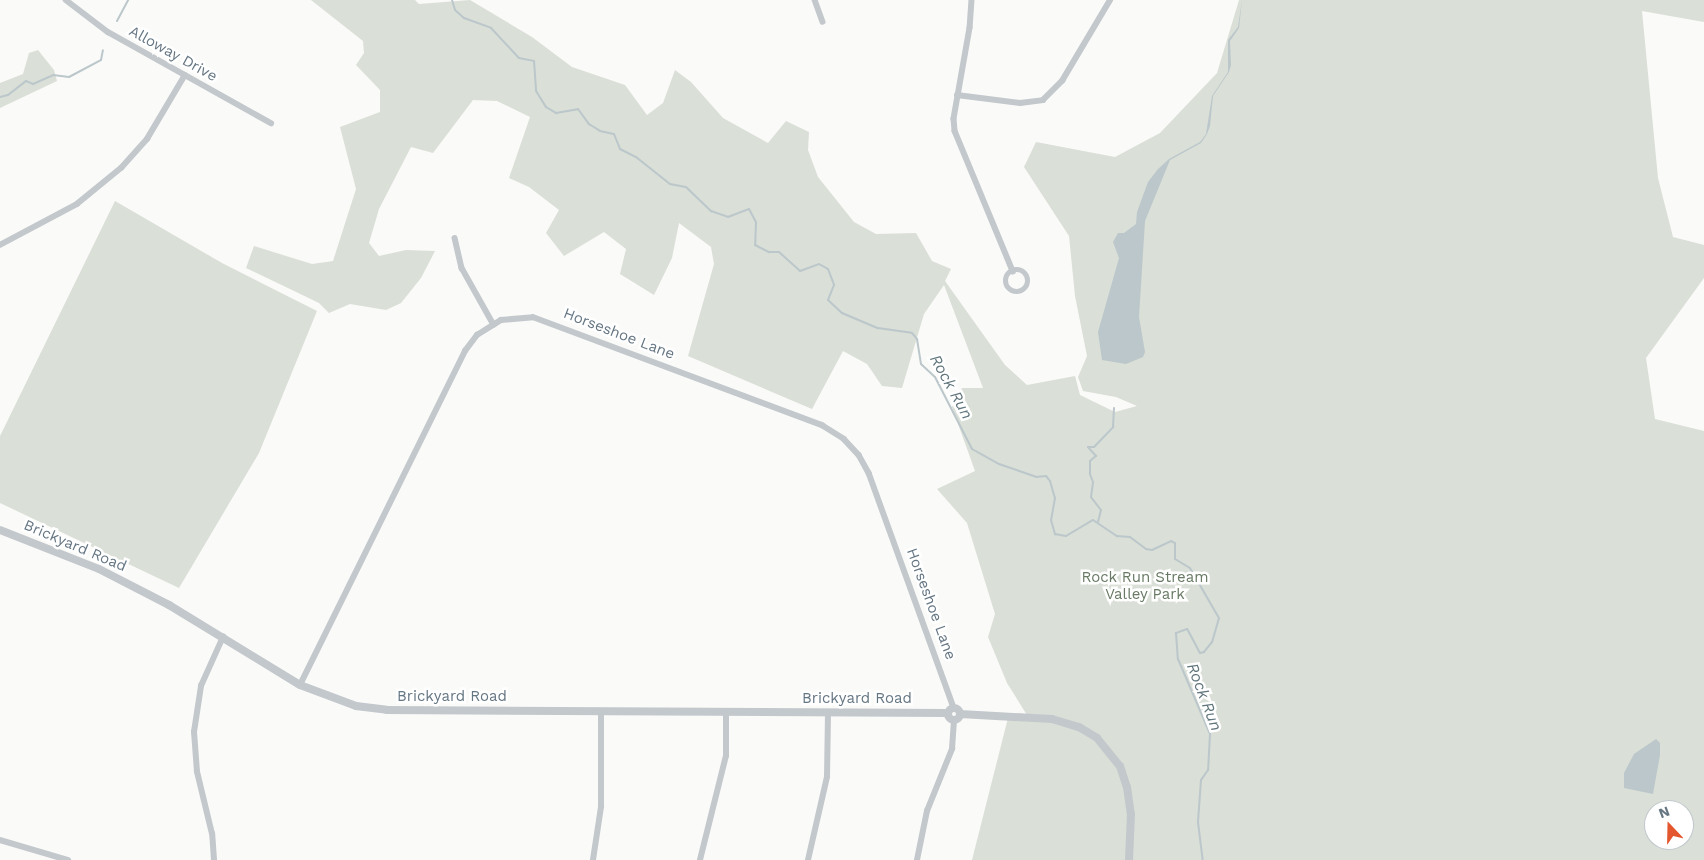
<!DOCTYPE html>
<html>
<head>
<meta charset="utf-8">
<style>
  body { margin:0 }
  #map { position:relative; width:1704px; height:860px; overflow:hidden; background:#fafaf8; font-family:"Work Sans",sans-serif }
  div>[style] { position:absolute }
  .green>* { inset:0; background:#dadfd7 }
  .water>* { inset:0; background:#bbc7cb }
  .stream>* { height:2px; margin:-1px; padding:0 1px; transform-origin:1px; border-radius:1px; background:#bbc7cb }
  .minor>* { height:5.5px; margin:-2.75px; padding:0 2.75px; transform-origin:2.75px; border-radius:2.75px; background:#c3c8cc }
  .minor>.ring { margin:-2.75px; padding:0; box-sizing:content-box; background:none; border:5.5px solid #c3c8cc; border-radius:50% }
  .tertiary>* { height:8px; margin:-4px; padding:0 4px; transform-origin:4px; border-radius:4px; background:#c3c8cc }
  .tertiary>.ring { margin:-4px; padding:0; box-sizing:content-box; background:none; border:8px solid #c3c8cc; border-radius:50% }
  span { translate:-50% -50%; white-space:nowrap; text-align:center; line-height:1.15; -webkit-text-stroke:5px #fff; paint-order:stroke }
  .street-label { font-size:15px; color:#657683 }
  .park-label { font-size:15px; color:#687a64 }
  .water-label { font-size:16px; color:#60757c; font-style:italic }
  .north { position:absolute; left:1644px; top:800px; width:50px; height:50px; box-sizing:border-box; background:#fff; border:1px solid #c1c8cd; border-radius:50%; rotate:339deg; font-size:14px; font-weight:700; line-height:20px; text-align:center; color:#657683 }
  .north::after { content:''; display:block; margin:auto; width:18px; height:22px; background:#e4572e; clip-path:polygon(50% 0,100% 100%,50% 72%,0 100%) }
</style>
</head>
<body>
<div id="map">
  <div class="green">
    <i style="clip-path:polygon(evenodd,311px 0,415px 0,419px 4px,470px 0,532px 37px,572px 67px,625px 85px,647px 115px,663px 103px,675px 70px,691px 82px,723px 118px,768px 143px,786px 121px,809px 132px,808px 150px,818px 177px,854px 222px,876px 234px,916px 233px,932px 261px,951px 269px,945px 281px,1005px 365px,1027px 385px,1075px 376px,1080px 395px,1115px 412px,1137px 406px,1116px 397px,1083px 391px,1078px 377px,1087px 356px,1075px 296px,1069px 236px,1024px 167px,1036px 142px,1115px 157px,1160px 133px,1217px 73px,1239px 0,1704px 0,1704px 22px,1642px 11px,1658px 178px,1673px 237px,1704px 245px,1704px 278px,1646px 358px,1655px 419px,1704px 431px,1704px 860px,972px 860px,1009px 714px,1027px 715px,1007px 683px,988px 637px,995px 614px,967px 523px,937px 489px,975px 471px,952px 407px,962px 388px,983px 388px,944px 285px,924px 314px,902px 388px,882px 386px,867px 364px,843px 351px,812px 409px,688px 356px,714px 264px,711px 247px,679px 223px,672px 258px,654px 295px,620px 274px,626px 249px,604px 232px,564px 256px,546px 233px,559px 210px,529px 187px,509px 178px,530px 117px,497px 101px,473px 100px,433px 153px,411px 147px,379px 209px,369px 243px,379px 256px,406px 250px,435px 251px,421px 278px,401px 303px,386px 310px,350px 304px,329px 313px,319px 303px,246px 268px,254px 246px,312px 264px,333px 261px,356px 189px,340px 127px,380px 112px,380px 90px,356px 65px,364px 53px,363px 41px,311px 0,1654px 810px,1684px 810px,1684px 840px,1654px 840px,1654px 810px)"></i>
    <i style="clip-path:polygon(38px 50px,54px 70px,57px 81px,0 108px,0 83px,23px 74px,29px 53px)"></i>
    <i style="clip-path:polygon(115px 201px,222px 263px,317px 311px,259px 453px,179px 588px,0 503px,0 436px)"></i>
  </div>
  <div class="water">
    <i style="clip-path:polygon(1242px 0,1239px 28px,1230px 41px,1231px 65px,1229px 72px,1213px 96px,1210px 126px,1207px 134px,1201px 143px,1170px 160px,1145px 221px,1139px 317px,1145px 352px,1143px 357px,1126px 364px,1102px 360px,1098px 332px,1119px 258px,1113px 242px,1118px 233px,1124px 233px,1136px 224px,1137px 212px,1148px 182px,1158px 169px,1169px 159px,1200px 142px,1206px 134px,1212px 96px,1228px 72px,1228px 40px,1238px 27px)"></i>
    <i style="clip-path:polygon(1656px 739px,1660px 743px,1660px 755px,1653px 794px,1624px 788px,1624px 773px,1634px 754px)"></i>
  </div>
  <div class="stream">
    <i style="left:452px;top:0;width:10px;rotate:73deg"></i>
    <i style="left:455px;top:10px;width:12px;rotate:42deg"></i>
    <i style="left:464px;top:18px;width:29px;rotate:20deg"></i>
    <i style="left:491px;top:28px;width:41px;rotate:47deg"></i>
    <i style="left:519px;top:58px;width:15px;rotate:11deg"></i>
    <i style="left:534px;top:61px;width:30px;rotate:86deg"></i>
    <i style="left:536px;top:91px;width:19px;rotate:58deg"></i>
    <i style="left:546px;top:107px;width:12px;rotate:31deg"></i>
    <i style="left:556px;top:113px;width:22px;rotate:-10deg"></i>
    <i style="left:578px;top:109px;width:19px;rotate:54deg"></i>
    <i style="left:589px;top:124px;width:13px;rotate:32deg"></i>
    <i style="left:600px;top:131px;width:14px;rotate:12deg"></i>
    <i style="left:614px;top:134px;width:16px;rotate:68deg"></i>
    <i style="left:620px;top:149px;width:18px;rotate:27deg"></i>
    <i style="left:636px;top:157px;width:43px;rotate:38.5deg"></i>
    <i style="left:670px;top:184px;width:16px;rotate:11deg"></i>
    <i style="left:686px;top:187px;width:35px;rotate:44deg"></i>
    <i style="left:711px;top:211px;width:18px;rotate:19deg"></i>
    <i style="left:728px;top:217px;width:22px;rotate:-21deg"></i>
    <i style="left:749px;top:209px;width:15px;rotate:62deg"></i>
    <i style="left:756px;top:222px;width:23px;rotate:92deg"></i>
    <i style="left:755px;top:245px;width:16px;rotate:27deg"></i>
    <i style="left:769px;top:252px;width:10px"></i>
    <i style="left:779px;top:252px;width:28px;rotate:42deg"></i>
    <i style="left:800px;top:271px;width:20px;rotate:-20deg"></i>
    <i style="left:819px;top:264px;width:10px;rotate:29deg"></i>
    <i style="left:828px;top:269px;width:17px;rotate:69deg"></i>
    <i style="left:834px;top:285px;width:16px;rotate:112deg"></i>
    <i style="left:828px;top:300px;width:19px;rotate:43deg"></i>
    <i style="left:842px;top:313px;width:39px;rotate:23deg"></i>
    <i style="left:878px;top:328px;width:34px;rotate:8deg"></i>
    <i style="left:912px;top:333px;width:8px;rotate:50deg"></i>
    <i style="left:917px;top:339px;width:25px;rotate:81deg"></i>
    <i style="left:921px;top:364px;width:19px;rotate:43deg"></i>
    <i style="left:935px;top:377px;width:81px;rotate:62.8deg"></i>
    <i style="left:972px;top:449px;width:31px;rotate:29deg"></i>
    <i style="left:999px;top:464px;width:39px;rotate:19deg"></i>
    <i style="left:1036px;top:477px;width:10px;rotate:-6deg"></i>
    <i style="left:1046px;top:476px;width:6px;rotate:51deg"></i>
    <i style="left:1050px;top:481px;width:18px;rotate:74deg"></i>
    <i style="left:1055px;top:498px;width:22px;rotate:100deg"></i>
    <i style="left:1051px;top:520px;width:15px;rotate:74deg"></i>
    <i style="left:1055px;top:534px;width:11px;rotate:10deg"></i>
    <i style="left:1066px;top:536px;width:31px;rotate:-31deg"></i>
    <i style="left:1093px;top:520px;width:29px;rotate:34deg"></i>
    <i style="left:1117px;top:536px;width:13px;rotate:4deg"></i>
    <i style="left:1130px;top:537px;width:20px;rotate:37deg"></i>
    <i style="left:1146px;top:549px;width:6px;rotate:9deg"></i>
    <i style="left:1152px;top:550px;width:21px;rotate:-25deg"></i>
    <i style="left:1171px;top:541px;width:4px;rotate:27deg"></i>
    <i style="left:1175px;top:543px;width:16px;rotate:90deg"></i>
    <i style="left:1175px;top:559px;width:17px;rotate:31deg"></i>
    <i style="left:1190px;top:568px;width:58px;rotate:59.9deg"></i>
    <i style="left:1219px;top:618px;width:25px;rotate:106deg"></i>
    <i style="left:1212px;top:642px;width:13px;rotate:129deg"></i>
    <i style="left:1204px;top:652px;width:4px;rotate:166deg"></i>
    <i style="left:1200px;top:653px;width:27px;rotate:-118deg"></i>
    <i style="left:1187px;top:629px;width:12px;rotate:160deg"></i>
    <i style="left:1176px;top:633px;width:26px;rotate:86deg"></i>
    <i style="left:1178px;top:659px;width:82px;rotate:66.9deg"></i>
    <i style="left:1210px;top:734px;width:36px;rotate:93deg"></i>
    <i style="left:1208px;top:770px;width:12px;rotate:125deg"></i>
    <i style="left:1201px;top:780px;width:42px;rotate:94.1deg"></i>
    <i style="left:1198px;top:822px;width:38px;rotate:83deg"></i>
    <i style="left:117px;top:21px;width:24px;rotate:-62deg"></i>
    <i style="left:0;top:97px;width:8px;rotate:-14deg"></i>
    <i style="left:8px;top:95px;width:23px;rotate:-38deg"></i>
    <i style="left:26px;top:81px;width:8px;rotate:23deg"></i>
    <i style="left:33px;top:84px;width:22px;rotate:-24deg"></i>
    <i style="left:53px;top:75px;width:16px;rotate:7deg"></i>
    <i style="left:69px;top:77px;width:36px;rotate:-28deg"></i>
    <i style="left:101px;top:60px;width:10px;rotate:-79deg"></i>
    <i style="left:1098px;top:522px;width:12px;rotate:-76deg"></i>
    <i style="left:1101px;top:510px;width:16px;rotate:-128deg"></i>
    <i style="left:1091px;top:497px;width:15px;rotate:-82deg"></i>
    <i style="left:1093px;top:482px;width:9px;rotate:-111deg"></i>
    <i style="left:1090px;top:474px;width:13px;rotate:-90deg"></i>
    <i style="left:1090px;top:461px;width:8px;rotate:-40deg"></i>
    <i style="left:1096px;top:456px;width:12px;rotate:-132deg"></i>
    <i style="left:1088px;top:447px;width:6px"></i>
    <i style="left:1094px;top:447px;width:28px;rotate:-46deg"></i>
    <i style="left:1113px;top:427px;width:19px;rotate:-87deg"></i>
  </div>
  <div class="minor">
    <i style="left:66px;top:0;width:53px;rotate:37.3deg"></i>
    <i style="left:108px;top:32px;width:187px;rotate:29.2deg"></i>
    <i style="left:815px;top:0;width:23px;rotate:70deg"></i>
    <i style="left:972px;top:0;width:28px;rotate:94deg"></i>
    <i style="left:970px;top:28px;width:92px;rotate:100deg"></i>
    <i style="left:954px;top:119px;width:12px;rotate:85deg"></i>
    <i style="left:955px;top:131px;width:152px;rotate:67.5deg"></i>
    <i style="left:957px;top:95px;width:64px;rotate:7.2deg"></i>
    <i style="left:1020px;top:103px;width:23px;rotate:-7deg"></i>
    <i style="left:1043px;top:100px;width:27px;rotate:-45deg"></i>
    <i style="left:1062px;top:81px;width:94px;rotate:-59.3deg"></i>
    <i style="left:455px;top:238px;width:31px;rotate:77deg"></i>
    <i style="left:462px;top:268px;width:65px;rotate:60.7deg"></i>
    <i style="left:0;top:245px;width:87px;rotate:-28deg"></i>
    <i style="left:77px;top:204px;width:57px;rotate:-39.3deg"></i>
    <i style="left:121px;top:168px;width:39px;rotate:-48deg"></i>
    <i style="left:147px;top:139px;width:74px;rotate:-59.3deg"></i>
    <i class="ring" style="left:1006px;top:270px;width:16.5px;height:16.5px"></i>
    <i style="left:300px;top:685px;width:373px;rotate:-63.7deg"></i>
    <i style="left:465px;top:351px;width:20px;rotate:-53deg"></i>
    <i style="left:477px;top:335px;width:28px;rotate:-32deg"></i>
    <i style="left:501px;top:320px;width:32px;rotate:-5deg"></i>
    <i style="left:533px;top:317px;width:309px;rotate:20.5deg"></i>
    <i style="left:822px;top:425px;width:26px;rotate:32deg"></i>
    <i style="left:844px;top:439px;width:22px;rotate:47deg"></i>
    <i style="left:859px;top:455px;width:21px;rotate:61deg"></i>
    <i style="left:869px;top:473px;width:250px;rotate:70.1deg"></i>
    <i style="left:0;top:840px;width:71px;rotate:16.4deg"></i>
    <i style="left:214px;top:860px;width:26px;rotate:-94deg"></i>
    <i style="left:212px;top:834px;width:64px;rotate:-103.6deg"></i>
    <i style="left:197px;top:772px;width:40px;rotate:-94.3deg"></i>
    <i style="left:194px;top:732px;width:47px;rotate:-81.3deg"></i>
    <i style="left:201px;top:686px;width:54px;rotate:-65.8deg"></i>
    <i style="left:593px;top:860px;width:54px;rotate:-81.4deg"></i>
    <i style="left:601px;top:807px;width:95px;rotate:-90deg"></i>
    <i style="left:700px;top:860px;width:107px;rotate:-76deg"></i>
    <i style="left:726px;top:756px;width:44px;rotate:-90deg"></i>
    <i style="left:808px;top:860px;width:85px;rotate:-77.1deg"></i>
    <i style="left:827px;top:777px;width:64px;rotate:-89.1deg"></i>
    <i style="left:917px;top:860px;width:50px;rotate:-78.5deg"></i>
    <i style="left:927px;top:811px;width:67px;rotate:-68deg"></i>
    <i style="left:952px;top:749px;width:29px;rotate:-86deg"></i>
  </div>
  <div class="tertiary">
    <i style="left:0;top:530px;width:106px;rotate:21.5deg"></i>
    <i style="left:99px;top:569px;width:79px;rotate:27.2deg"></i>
    <i style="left:169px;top:605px;width:153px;rotate:31.4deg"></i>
    <i style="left:300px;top:685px;width:60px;rotate:20.6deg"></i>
    <i style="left:356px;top:706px;width:31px;rotate:7deg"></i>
    <i style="left:387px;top:710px;width:560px;rotate:0.31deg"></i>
    <i class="ring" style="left:948px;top:708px;width:4px;height:4px"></i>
    <i style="left:960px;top:714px;width:92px;rotate:3.1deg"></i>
    <i style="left:1052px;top:719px;width:28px;rotate:17deg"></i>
    <i style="left:1079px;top:727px;width:21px;rotate:31deg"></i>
    <i style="left:1097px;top:738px;width:36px;rotate:51deg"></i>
    <i style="left:1120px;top:766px;width:22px;rotate:72deg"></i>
    <i style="left:1127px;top:787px;width:27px;rotate:82deg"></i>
    <i style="left:1131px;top:814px;width:46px;rotate:92.5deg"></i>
  </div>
  <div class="street-label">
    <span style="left:173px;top:54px;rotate:29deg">Alloway Drive</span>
    <span style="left:619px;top:334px;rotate:21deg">Horseshoe Lane</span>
    <span style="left:75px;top:546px;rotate:23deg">Brickyard Road</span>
    <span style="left:931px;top:604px;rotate:70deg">Horseshoe Lane</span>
    <span style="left:452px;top:697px">Brickyard Road</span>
    <span style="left:857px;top:699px">Brickyard Road</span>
  </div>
  <div class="park-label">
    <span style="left:1145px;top:586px">Rock Run Stream<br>Valley Park</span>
  </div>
  <div class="water-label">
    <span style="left:951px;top:387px;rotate:61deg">Rock Run</span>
    <span style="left:1204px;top:697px;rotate:69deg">Rock Run</span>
  </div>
  <div class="north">N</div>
</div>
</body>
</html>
